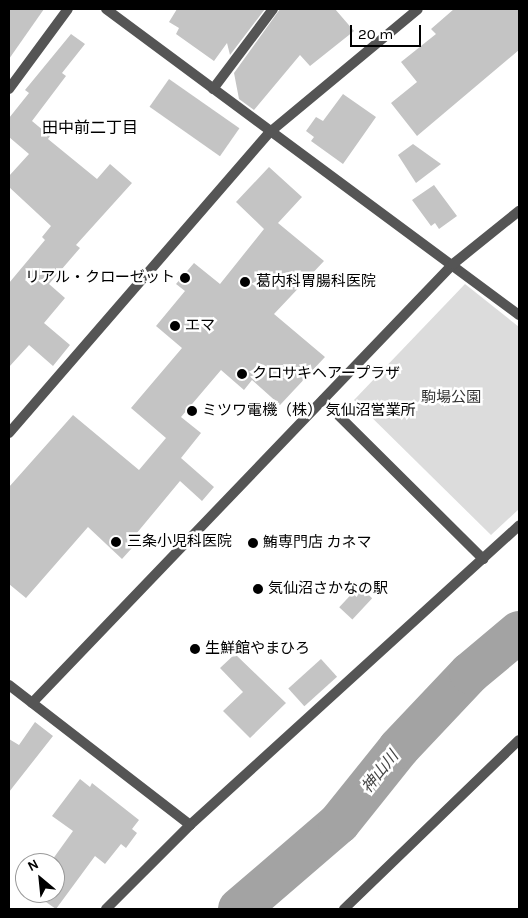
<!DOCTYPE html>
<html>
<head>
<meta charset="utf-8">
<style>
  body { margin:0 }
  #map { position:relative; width:528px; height:918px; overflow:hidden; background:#fff; font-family:Karla,"Noto Sans JP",sans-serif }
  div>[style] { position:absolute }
  .green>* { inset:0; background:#dcdcdc }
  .river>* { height:42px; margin:-21px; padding:0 21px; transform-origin:21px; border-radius:21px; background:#a3a3a3 }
  .building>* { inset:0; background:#c4c4c4; transform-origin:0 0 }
  .street>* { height:10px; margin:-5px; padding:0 5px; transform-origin:5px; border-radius:5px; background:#555 }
  .dots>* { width:14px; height:14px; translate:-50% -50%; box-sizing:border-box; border:2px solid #fff; border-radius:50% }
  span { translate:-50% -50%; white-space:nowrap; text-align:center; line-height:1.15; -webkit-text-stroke:5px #fff; paint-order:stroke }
  .poi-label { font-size:15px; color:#000 }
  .right { translate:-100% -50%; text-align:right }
  .left { translate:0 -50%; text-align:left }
  .park-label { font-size:15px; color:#333 }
  .neighbourhood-label { font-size:16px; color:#000 }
  .water-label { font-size:16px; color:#444; font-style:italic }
  .frame { position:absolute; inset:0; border:10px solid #000; pointer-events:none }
  .north { position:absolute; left:15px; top:853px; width:50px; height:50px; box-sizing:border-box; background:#fff; border:1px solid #999; border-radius:50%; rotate:332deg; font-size:14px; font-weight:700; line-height:20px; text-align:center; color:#000 }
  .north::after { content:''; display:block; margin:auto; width:18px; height:22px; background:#000; clip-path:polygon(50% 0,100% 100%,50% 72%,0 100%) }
  .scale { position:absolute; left:350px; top:25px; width:71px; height:22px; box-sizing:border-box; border:2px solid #000; border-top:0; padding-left:6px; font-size:15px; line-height:18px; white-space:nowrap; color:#000; -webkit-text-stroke:4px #fff; paint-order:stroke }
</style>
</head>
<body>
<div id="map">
  <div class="green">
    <i style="clip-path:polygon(465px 284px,519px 327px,519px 509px,491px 535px,354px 400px)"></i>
  </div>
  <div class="river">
    <i style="left:239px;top:909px;width:132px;rotate:-40.7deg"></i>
    <i style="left:339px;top:823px;width:96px;rotate:-51.3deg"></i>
    <i style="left:399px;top:748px;width:103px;rotate:-46.6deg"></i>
    <i style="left:470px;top:673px;width:64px;rotate:-39.9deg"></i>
  </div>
  <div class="building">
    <i style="clip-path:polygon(9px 9px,44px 9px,9px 59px)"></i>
    <i style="clip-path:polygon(177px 9px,265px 9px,230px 55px,227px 43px,214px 61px,176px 34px,179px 28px,169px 22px)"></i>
    <i style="clip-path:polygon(280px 9px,335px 9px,354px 31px,310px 66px,300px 55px,254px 110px,239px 99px,234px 73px)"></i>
    <i style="clip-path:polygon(454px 9px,519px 9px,519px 50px,417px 136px,391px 103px,417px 82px,401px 62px,436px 34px,431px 29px)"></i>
    <i style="clip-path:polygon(71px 34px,85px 44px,62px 73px,66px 76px,32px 121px,50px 136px,48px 139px,97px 179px,110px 164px,132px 183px,76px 245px,80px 248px,49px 284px,65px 298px,44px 323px,70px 345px,53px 366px,29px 345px,9px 367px,9px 283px,45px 240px,42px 237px,51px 226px,9px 187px,9px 176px,29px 154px,9px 137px,9px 118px,29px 93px,25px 90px)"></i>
    <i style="left:169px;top:79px;width:86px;height:34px;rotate:35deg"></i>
    <i style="clip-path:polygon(343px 94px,376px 117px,343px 164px,311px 141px,314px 137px,306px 131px,316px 117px,323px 121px)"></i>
    <i style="clip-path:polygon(413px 144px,441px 164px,416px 183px,398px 155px)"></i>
    <i style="clip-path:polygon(269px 167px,302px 197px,278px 223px,324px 261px,274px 314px,325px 357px,280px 405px,252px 380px,244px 390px,221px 370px,181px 417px,201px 433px,181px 458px,214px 487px,202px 501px,180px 481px,136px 534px,141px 538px,122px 559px,88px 527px,26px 598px,9px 584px,9px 487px,73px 415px,139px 470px,166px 438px,131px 408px,182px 348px,156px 326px,185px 291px,176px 284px,194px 263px,220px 284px,264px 229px,236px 202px)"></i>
    <i style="clip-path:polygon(434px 185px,457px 216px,439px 229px,435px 223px,431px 226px,412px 200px)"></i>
    <i style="left:359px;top:586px;width:18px;height:29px;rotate:43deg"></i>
    <i style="clip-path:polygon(235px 654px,286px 703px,250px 738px,223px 711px,243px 692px,220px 668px)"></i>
    <i style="left:321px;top:659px;width:24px;height:44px;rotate:48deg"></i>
    <i style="clip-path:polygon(35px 722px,53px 736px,9px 792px,9px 739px,19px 745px)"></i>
    <i style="clip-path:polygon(80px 779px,90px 787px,92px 783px,139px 820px,132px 829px,137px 833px,126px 848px,121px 844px,105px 864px,95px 856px,56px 909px,33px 893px,55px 893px,55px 863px,50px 863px,73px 831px,52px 816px)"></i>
  </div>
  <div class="street">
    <i style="left:106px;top:9px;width:514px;rotate:36.54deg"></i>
    <i style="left:9px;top:89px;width:99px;rotate:-53.6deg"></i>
    <i style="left:213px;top:89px;width:100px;rotate:-53.1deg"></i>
    <i style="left:323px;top:400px;width:226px;rotate:44.8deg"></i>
    <i style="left:9px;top:433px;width:398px;rotate:-49.1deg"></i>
    <i style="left:270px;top:132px;width:192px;rotate:-39.7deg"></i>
    <i style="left:9px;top:685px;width:229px;rotate:37.7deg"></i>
    <i style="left:32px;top:703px;width:608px;rotate:-46.2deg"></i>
    <i style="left:453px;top:264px;width:85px;rotate:-38.8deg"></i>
    <i style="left:106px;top:909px;width:119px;rotate:-45deg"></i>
    <i style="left:190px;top:825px;width:445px;rotate:-42.3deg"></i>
    <i style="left:344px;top:909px;width:243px;rotate:-44deg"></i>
  </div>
  <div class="dots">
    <i style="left:185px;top:278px;background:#000"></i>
    <i style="left:245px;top:282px;background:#000"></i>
    <i style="left:175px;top:326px;background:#000"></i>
    <i style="left:242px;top:374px;background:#000"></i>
    <i style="left:192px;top:411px;background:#000"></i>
    <i style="left:116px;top:542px;background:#000"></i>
    <i style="left:253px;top:543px;background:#000"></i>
    <i style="left:258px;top:589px;background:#000"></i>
    <i style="left:195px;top:649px;background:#000"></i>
  </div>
  <div class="poi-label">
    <span class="right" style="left:175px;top:278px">リアル・クローゼット</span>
    <span class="left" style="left:256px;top:282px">葛内科胃腸科医院</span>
    <span class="left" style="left:185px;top:326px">エマ</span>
    <span class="left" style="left:252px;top:374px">クロサキヘアープラザ</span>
    <span class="left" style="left:202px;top:411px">ミツワ電機（株） 気仙沼営業所</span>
    <span class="left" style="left:127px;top:542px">三条小児科医院</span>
    <span class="left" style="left:263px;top:543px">鮪専門店 カネマ</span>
    <span class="left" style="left:268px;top:589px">気仙沼さかなの駅</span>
    <span class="left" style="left:205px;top:649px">生鮮館やまひろ</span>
  </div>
  <div class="park-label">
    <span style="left:451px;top:398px">駒場公園</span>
  </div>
  <div class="neighbourhood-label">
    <span style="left:90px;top:128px">田中前二丁目</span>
  </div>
  <div class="water-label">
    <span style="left:380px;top:772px;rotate:-51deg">神山川</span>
  </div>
  <div class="frame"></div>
  <div class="north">N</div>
  <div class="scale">20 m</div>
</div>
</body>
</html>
